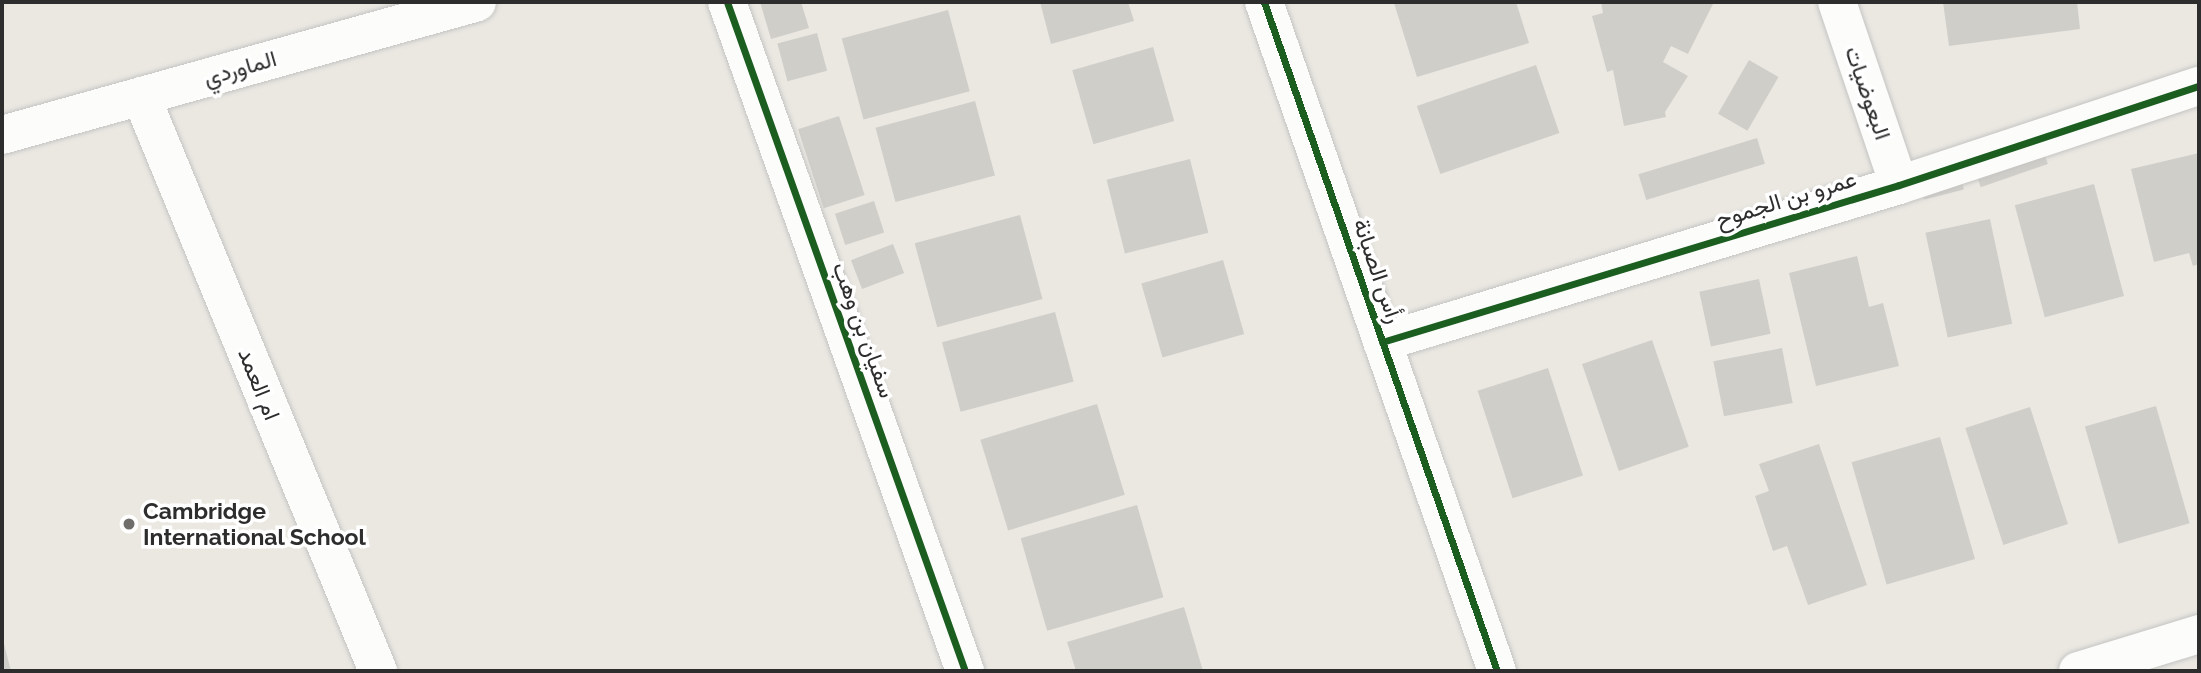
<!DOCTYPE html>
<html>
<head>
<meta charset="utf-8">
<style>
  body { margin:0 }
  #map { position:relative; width:2201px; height:673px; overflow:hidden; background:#ebe8e2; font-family:Raleway,Vazirmatn,sans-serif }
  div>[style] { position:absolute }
  .building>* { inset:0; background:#d0cec9; transform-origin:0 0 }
  .roads { filter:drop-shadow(0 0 2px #c4c4c3) drop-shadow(0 0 2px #c4c4c3) }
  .street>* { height:38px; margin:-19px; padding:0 19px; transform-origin:19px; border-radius:19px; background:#fcfcfb }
  .cycleway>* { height:7px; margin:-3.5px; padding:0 3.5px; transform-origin:3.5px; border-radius:3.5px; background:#1b5e20 }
  .dots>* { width:19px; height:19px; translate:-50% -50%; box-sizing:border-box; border:4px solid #fff; border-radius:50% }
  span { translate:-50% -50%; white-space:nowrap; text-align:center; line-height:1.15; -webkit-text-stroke:7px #fff; paint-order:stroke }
  .street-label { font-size:23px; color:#2d2d2d }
  .poi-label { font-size:23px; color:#2d2d2d; font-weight:700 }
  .left { translate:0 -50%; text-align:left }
  .frame { position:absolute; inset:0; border:4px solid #2d2d2d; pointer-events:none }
</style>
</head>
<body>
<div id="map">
  <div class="building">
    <i style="clip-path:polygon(760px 2px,801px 2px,809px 28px,771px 39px)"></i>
    <i style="clip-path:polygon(1040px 2px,1128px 2px,1134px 21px,1051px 44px)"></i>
    <i style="clip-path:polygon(1516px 2px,1529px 43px,1417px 77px,1394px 3px)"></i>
    <i style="clip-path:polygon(1601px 2px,1714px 2px,1688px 54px,1671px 46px,1663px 62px,1688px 76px,1665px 112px,1666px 117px,1624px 126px,1613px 70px,1607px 72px,1592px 16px,1603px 13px)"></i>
    <i style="clip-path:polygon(1943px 2px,2077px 2px,2080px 29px,1949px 46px)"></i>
    <i style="left:948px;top:10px;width:84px;height:110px;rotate:75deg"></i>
    <i style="left:817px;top:33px;width:39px;height:41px;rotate:75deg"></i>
    <i style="left:1153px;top:47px;width:77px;height:84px;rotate:74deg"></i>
    <i style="left:1749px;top:60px;width:34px;height:62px;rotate:30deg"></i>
    <i style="left:1536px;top:65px;width:72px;height:126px;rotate:71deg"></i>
    <i style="left:975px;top:101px;width:77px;height:103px;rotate:75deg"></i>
    <i style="left:839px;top:116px;width:83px;height:43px;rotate:72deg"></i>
    <i style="left:1757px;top:138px;width:27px;height:124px;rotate:73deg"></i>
    <i style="left:2042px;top:147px;width:18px;height:71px;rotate:71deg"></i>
    <i style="clip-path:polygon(2199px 153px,2199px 264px,2193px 266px,2189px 253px,2154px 262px,2131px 169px)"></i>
    <i style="left:1190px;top:159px;width:76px;height:86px;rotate:76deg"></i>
    <i style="left:1960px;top:174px;width:16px;height:41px;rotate:76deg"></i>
    <i style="left:2094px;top:184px;width:116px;height:82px;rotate:75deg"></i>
    <i style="left:874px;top:201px;width:33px;height:41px;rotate:72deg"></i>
    <i style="left:1020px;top:215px;width:87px;height:109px;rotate:75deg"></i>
    <i style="left:1990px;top:219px;width:107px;height:66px;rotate:78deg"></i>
    <i style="left:893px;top:244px;width:31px;height:45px;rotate:69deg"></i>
    <i style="clip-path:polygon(1857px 256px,1869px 307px,1883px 303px,1899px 366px,1816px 386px,1789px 273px)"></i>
    <i style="left:1223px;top:260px;width:77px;height:85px;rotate:74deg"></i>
    <i style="left:1759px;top:279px;width:56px;height:61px;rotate:78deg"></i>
    <i style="left:1055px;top:312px;width:72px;height:117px;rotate:75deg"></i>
    <i style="left:1652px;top:340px;width:113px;height:74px;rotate:71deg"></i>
    <i style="left:1782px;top:348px;width:56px;height:70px;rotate:79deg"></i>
    <i style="left:1548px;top:368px;width:113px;height:74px;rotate:72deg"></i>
    <i style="left:1097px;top:404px;width:95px;height:122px;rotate:73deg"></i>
    <i style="left:2156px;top:406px;width:122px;height:74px;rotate:74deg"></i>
    <i style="left:2030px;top:407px;width:123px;height:68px;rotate:72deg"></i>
    <i style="left:1940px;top:437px;width:127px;height:92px;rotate:74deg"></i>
    <i style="clip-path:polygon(1819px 444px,1867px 585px,1808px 605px,1787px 546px,1773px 551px,1755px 496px,1769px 491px,1759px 464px)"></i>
    <i style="left:1137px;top:505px;width:96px;height:121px;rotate:74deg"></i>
    <i style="clip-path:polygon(1184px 607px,1203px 671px,1076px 671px,1067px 642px)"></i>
    <i style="clip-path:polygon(2px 640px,3px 640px,11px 671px,2px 671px)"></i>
  </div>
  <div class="roads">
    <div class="street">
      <i style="left:727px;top:2px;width:710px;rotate:70.42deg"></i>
      <i style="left:1264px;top:2px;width:708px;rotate:70.8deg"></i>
      <i style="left:1837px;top:2px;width:193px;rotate:71.3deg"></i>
      <i style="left:141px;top:96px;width:622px;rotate:67.6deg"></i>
      <i style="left:2px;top:135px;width:493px;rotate:-15.6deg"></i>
      <i style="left:1382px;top:342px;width:540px;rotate:-16.89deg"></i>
      <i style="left:1899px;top:185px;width:316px;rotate:-18.3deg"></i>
      <i style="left:2078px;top:671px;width:127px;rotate:-17deg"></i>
    </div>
  </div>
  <div class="cycleway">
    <i style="left:727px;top:2px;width:710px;rotate:70.42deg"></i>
    <i style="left:1264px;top:2px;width:708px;rotate:70.8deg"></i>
    <i style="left:1382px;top:342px;width:540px;rotate:-16.89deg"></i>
    <i style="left:1899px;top:185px;width:316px;rotate:-18.3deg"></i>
  </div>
  <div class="dots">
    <i style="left:129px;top:524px;background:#706e6c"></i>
  </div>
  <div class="street-label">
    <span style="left:240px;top:68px;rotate:-16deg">الماوردي</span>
    <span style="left:1868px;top:93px;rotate:71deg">البعوضيات</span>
    <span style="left:1786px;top:199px;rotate:-17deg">عمرو بن الجموح</span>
    <span style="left:1378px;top:271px;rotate:71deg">رأس الصبانة</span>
    <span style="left:864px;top:330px;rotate:70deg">سفيان بن وهب</span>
    <span style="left:259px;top:384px;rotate:68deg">ام العمد</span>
  </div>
  <div class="poi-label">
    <span class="left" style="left:143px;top:524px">Cambridge<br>International School</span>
  </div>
  <div class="frame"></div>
</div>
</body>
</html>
